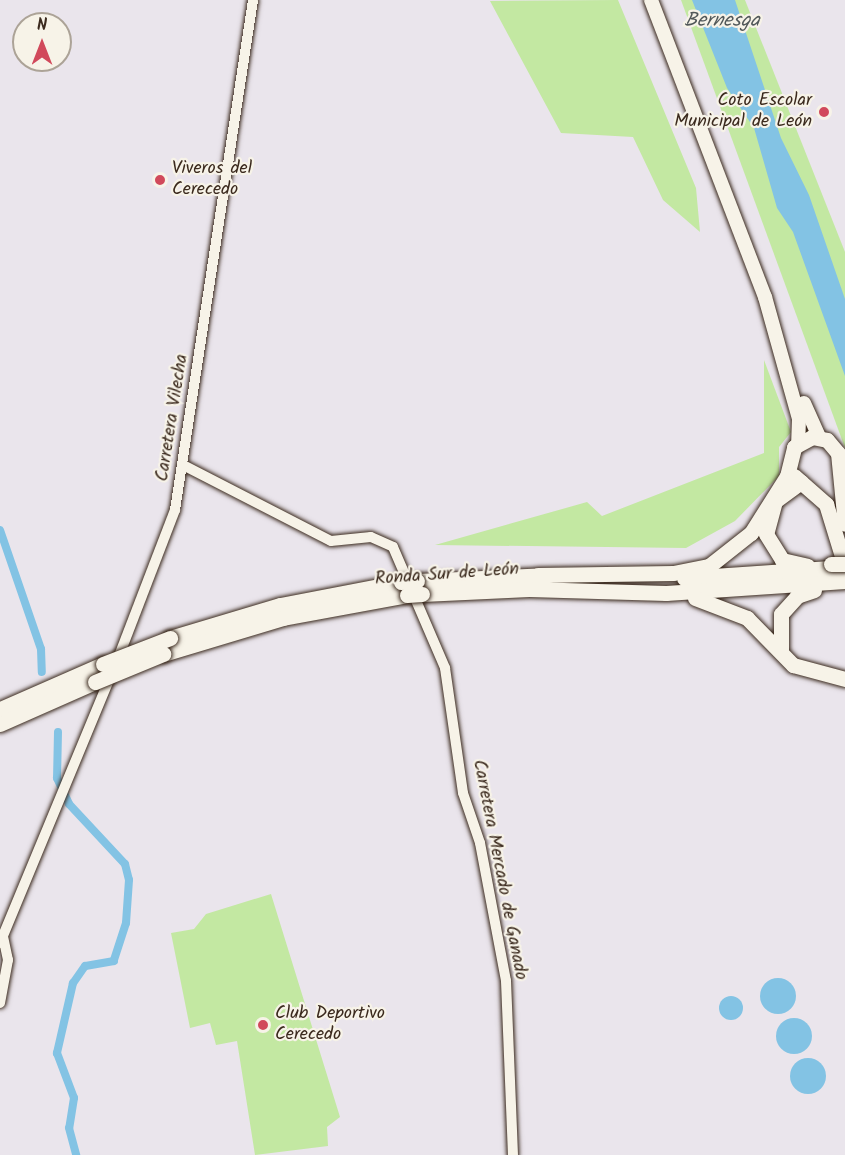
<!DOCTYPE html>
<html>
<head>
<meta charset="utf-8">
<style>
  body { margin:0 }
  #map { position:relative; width:845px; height:1155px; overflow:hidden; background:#eae5ec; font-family:Kalam,sans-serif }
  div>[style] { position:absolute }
  .green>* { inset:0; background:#c3e8a2 }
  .water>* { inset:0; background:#83c3e4 }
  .round { border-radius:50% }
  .canal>* { height:8px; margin:-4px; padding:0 4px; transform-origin:4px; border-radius:4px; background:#83c3e4 }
  .roads { filter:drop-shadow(0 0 2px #3b2a1e) drop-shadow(0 0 2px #3b2a1e) }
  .minor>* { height:10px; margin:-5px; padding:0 5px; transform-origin:5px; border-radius:5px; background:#f7f3e8 }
  .major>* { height:14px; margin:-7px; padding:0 7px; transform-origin:7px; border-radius:7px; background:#f7f3e8 }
  .highway>* { height:15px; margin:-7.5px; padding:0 7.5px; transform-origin:7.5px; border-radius:7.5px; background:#f7f3e8 }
  .bridges { filter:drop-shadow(0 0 2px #3b2a1e) drop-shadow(0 0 2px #3b2a1e) }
  .highway-bridge>* { height:15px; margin:-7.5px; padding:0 7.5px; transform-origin:7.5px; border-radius:7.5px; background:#f7f3e8 }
  .dots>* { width:16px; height:16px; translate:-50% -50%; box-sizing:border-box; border:3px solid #f7f3e8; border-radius:50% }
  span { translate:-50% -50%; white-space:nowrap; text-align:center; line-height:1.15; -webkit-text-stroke:4.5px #f7f3e8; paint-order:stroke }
  .poi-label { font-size:18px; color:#3b2a1e }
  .right { translate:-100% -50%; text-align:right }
  .left { translate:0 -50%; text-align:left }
  .street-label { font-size:18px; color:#3b2a1e }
  .water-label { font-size:20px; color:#515859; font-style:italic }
  .north { position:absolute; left:12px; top:12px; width:60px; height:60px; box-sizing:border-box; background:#f7f3e8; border:2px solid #aca397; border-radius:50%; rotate:0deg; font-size:16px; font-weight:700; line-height:24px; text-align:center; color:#3b2a1e }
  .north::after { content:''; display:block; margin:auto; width:21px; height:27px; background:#d1495b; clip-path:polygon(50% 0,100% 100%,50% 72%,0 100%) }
</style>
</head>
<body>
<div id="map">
  <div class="green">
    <i style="clip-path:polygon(618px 0,696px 188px,700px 232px,663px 200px,633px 137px,561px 133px,490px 1px)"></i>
    <i style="clip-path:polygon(681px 0,745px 0,845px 252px,845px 448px)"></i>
    <i style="clip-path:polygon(764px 360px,791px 432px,779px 447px,779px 476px,735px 521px,686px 548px,435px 545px,587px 502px,602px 516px,764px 453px)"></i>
    <i style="clip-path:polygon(271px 894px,340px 1117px,327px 1127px,328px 1146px,255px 1155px,237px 1041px,216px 1045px,210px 1023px,190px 1028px,171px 933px,194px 929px,206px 914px)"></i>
  </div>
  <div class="water">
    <i style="clip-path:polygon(692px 0,735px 0,781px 138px,809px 195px,845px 299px,845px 376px,793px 232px,777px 208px,754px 128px,727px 88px)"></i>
    <i class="round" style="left:760px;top:978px;width:36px;height:36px"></i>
    <i class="round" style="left:719px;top:996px;width:24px;height:24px"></i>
    <i class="round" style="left:776px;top:1018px;width:36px;height:36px"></i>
    <i class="round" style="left:790px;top:1058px;width:36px;height:36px"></i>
  </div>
  <div class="canal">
    <i style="left:0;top:530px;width:126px;rotate:71deg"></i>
    <i style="left:41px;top:649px;width:23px;rotate:88deg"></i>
    <i style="left:58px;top:732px;width:46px;rotate:91.2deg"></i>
    <i style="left:57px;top:778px;width:29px;rotate:65deg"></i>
    <i style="left:69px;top:804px;width:82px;rotate:47deg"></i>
    <i style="left:125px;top:864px;width:16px;rotate:76deg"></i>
    <i style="left:129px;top:880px;width:43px;rotate:94deg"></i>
    <i style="left:126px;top:923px;width:40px;rotate:108deg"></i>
    <i style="left:114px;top:961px;width:29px;rotate:170deg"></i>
    <i style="left:85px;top:966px;width:21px;rotate:125deg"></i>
    <i style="left:73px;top:983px;width:72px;rotate:102.9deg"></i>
    <i style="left:57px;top:1053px;width:48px;rotate:69.3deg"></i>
    <i style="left:74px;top:1098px;width:30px;rotate:99deg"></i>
    <i style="left:69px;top:1128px;width:28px;rotate:75deg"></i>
  </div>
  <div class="roads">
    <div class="minor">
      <i style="left:183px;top:465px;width:166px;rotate:27.2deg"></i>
      <i style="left:331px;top:541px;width:40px;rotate:-5.7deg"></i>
      <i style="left:371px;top:537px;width:24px;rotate:24deg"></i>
      <i style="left:393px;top:547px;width:132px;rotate:66.7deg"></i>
      <i style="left:445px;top:668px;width:126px;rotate:81.8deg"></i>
      <i style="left:463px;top:793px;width:53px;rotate:71.2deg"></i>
      <i style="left:480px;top:843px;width:140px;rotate:79.3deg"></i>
      <i style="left:506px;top:981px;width:174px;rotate:87.7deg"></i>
      <i style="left:117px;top:661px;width:162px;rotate:-69deg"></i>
      <i style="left:175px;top:510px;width:516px;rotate:-81.3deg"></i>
      <i style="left:0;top:943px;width:290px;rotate:-67.5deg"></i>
      <i style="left:0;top:1003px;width:44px;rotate:-79.5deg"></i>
      <i style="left:8px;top:960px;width:25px;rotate:-102deg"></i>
    </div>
    <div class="major">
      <i style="left:651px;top:0;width:318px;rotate:69deg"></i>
      <i style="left:765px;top:297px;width:127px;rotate:74.4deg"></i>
      <i style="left:799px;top:419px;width:23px;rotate:92deg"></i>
      <i style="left:804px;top:403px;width:37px;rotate:66deg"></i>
    </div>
    <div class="highway">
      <i style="left:794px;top:476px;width:43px;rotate:41.2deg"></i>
      <i style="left:826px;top:504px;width:65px;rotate:73deg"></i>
      <i style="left:801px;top:482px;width:32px;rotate:144deg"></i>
      <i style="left:775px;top:501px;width:34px;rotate:105deg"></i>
      <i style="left:766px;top:534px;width:31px;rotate:58deg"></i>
      <i style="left:782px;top:560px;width:26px;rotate:13deg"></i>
      <i style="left:538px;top:575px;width:135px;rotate:-0.8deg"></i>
      <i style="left:673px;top:573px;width:37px;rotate:-11deg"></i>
      <i style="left:709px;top:566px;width:53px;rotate:-38.2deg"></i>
      <i style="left:751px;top:533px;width:67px;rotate:-57.7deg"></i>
      <i style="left:787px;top:476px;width:30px;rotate:-76deg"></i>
      <i style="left:794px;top:447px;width:21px;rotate:-29deg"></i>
      <i style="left:812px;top:437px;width:15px;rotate:11deg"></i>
      <i style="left:827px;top:440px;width:17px;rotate:50deg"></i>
      <i style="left:838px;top:453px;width:71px;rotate:84.4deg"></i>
      <i style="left:684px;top:578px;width:161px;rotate:-3.9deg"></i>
      <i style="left:417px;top:581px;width:132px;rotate:-2.6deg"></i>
      <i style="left:422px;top:594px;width:107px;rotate:-2.7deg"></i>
      <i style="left:529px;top:589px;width:137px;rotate:1.7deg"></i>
      <i style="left:666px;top:593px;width:179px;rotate:-3.8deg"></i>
      <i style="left:695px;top:598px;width:56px;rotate:21deg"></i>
      <i style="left:747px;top:618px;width:66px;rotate:45.6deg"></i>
      <i style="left:793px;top:665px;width:54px;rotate:15.1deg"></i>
      <i style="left:170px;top:638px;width:115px;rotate:-16.7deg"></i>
      <i style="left:280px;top:605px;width:123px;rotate:-10.8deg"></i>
      <i style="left:781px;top:651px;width:37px;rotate:-90deg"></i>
      <i style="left:781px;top:614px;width:24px;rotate:-48deg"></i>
      <i style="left:797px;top:596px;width:18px;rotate:-19deg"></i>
      <i style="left:163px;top:654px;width:125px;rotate:-16.7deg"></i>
      <i style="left:283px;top:618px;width:126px;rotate:-10.5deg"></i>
      <i style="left:0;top:709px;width:112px;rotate:-23.6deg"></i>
      <i style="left:0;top:724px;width:104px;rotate:-23.9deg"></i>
    </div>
  </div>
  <div class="bridges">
    <div class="highway-bridge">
      <i style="left:831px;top:564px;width:14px"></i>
      <i style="left:401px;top:582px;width:16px;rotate:-4deg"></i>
      <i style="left:407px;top:595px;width:15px;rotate:-4deg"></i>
      <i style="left:103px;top:664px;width:72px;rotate:-21.2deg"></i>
      <i style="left:95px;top:682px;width:74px;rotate:-22.4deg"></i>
    </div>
  </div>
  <div class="dots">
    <i style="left:824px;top:112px;background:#d1495b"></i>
    <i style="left:160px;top:180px;background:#d1495b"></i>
    <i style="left:263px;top:1025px;background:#d1495b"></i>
  </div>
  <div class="poi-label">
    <span class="right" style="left:812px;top:112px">Coto Escolar<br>Municipal de León</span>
    <span class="left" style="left:172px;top:180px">Viveros del<br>Cerecedo</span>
    <span class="left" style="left:275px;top:1025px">Club Deportivo<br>Cerecedo</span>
  </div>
  <div class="street-label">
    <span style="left:173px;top:418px;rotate:-81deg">Carretera Vilecha</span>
    <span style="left:447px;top:575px;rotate:-4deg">Ronda Sur de León</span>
    <span style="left:499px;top:870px;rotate:79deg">Carretera Mercado de Ganado</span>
  </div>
  <div class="water-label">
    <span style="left:722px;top:21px">Bernesga</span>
  </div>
  <div class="north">N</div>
</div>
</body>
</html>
